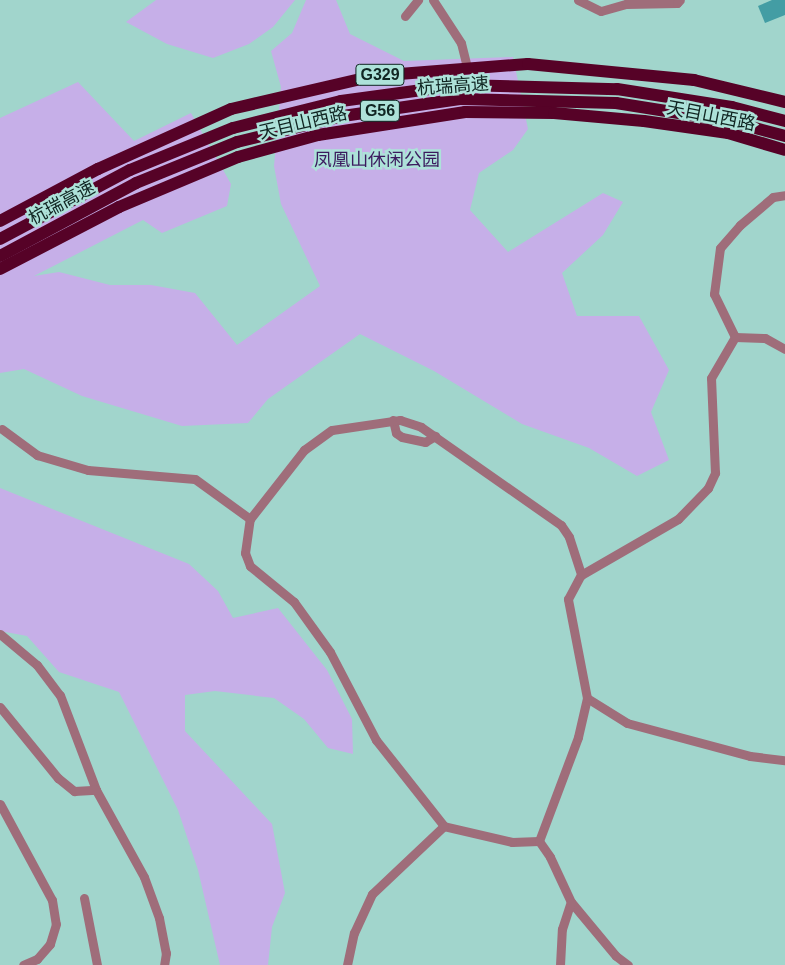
<!DOCTYPE html>
<html>
<head>
<meta charset="utf-8">
<style>
  body { margin:0 }
  #map { position:relative; width:785px; height:965px; overflow:hidden; background:#a1d5cc; font-family:Helvetica,"Noto Sans SC",sans-serif }
  div>[style] { position:absolute }
  .green>* { inset:0; background:#c6afe8 }
  .building>* { inset:0; background:#439da4 }
  .minor>* { height:9px; margin:-4.5px; padding:0 4.5px; transform-origin:4.5px; border-radius:4.5px; background:#9f6d7a }
  .highway>* { height:12px; margin:-6px; padding:0 6px; transform-origin:6px; border-radius:6px; background:#560227 }
  span { translate:-50% -50%; white-space:nowrap; text-align:center; line-height:1.15; -webkit-text-stroke:5px #ade2d9; paint-order:stroke }
  .shield-label span { padding:1px 4px; background:#ade2d9; border:1px solid; border-radius:4px; -webkit-text-stroke-width:0 }
  .shield-label { font-size:16px; color:#102522; font-weight:700 }
  .street-label { font-size:18px; color:#102522 }
  .park-label { font-size:18px; color:#3b1a5e }
</style>
</head>
<body>
<div id="map">
  <div class="green">
    <i style="clip-path:polygon(156px 0,295px 0,273px 27px,249px 44px,213px 58px,167px 44px,126px 22px)"></i>
    <i style="clip-path:polygon(306px 0,336px 0,350px 34px,404px 61px,513px 57px,528px 129px,513px 150px,479px 173px,470px 210px,508px 252px,603px 193px,623px 202px,603px 235px,562px 273px,577px 316px,639px 316px,669px 370px,651px 412px,669px 460px,637px 476px,589px 448px,522px 424px,434px 371px,360px 334px,268px 399px,248px 423px,182px 426px,82px 396px,24px 369px,0 373px,0 118px,78px 82px,134px 141px,191px 113px,231px 184px,227px 206px,162px 233px,143px 220px,34px 276px,59px 272px,110px 285px,151px 285px,195px 293px,237px 345px,320px 286px,281px 204px,274px 166px,281px 87px,271px 51px,292px 33px)"></i>
    <i style="clip-path:polygon(0 488px,189px 564px,218px 591px,233px 618px,278px 608px,327px 670px,352px 719px,353px 754px,328px 748px,304px 719px,274px 698px,215px 691px,185px 695px,185px 731px,272px 824px,285px 893px,272px 927px,268px 965px,220px 965px,198px 870px,178px 810px,119px 692px,59px 672px,27px 636px,0 631px)"></i>
  </div>
  <div class="building">
    <i style="clip-path:polygon(772px 0,785px 0,785px 15px,765px 23px,758px 6px)"></i>
  </div>
  <div class="minor">
    <i style="left:433px;top:0;width:51px;rotate:56.9deg"></i>
    <i style="left:461px;top:43px;width:25px;rotate:76deg"></i>
    <i style="left:578px;top:0;width:25px;rotate:26deg"></i>
    <i style="left:601px;top:11px;width:26px;rotate:-16deg"></i>
    <i style="left:626px;top:4px;width:51px;rotate:-1.1deg"></i>
    <i style="left:677px;top:3px;width:4px;rotate:-45deg"></i>
    <i style="left:405px;top:16px;width:21px;rotate:-51deg"></i>
    <i style="left:735px;top:337px;width:48px;rotate:-116deg"></i>
    <i style="left:714px;top:294px;width:46px;rotate:-82.6deg"></i>
    <i style="left:720px;top:248px;width:30px;rotate:-49deg"></i>
    <i style="left:740px;top:225px;width:43px;rotate:-40.3deg"></i>
    <i style="left:773px;top:197px;width:12px;rotate:-9deg"></i>
    <i style="left:735px;top:337px;width:30px;rotate:2deg"></i>
    <i style="left:765px;top:338px;width:23px;rotate:29deg"></i>
    <i style="left:393px;top:420px;width:13px;rotate:77deg"></i>
    <i style="left:396px;top:433px;width:7px;rotate:34deg"></i>
    <i style="left:402px;top:437px;width:24px;rotate:12deg"></i>
    <i style="left:425px;top:442px;width:12px;rotate:-31deg"></i>
    <i style="left:2px;top:429px;width:44px;rotate:36.6deg"></i>
    <i style="left:37px;top:455px;width:53px;rotate:16.4deg"></i>
    <i style="left:88px;top:470px;width:107px;rotate:4.8deg"></i>
    <i style="left:195px;top:479px;width:68px;rotate:36deg"></i>
    <i style="left:0;top:634px;width:48px;rotate:40deg"></i>
    <i style="left:37px;top:665px;width:38px;rotate:53deg"></i>
    <i style="left:60px;top:695px;width:102px;rotate:69.2deg"></i>
    <i style="left:96px;top:790px;width:99px;rotate:61.1deg"></i>
    <i style="left:144px;top:877px;width:44px;rotate:69.9deg"></i>
    <i style="left:159px;top:918px;width:36px;rotate:79deg"></i>
    <i style="left:166px;top:953px;width:12px;rotate:99deg"></i>
    <i style="left:587px;top:698px;width:47px;rotate:32deg"></i>
    <i style="left:627px;top:723px;width:127px;rotate:15deg"></i>
    <i style="left:750px;top:756px;width:35px;rotate:7deg"></i>
    <i style="left:0;top:707px;width:92px;rotate:50.8deg"></i>
    <i style="left:58px;top:778px;width:21px;rotate:39deg"></i>
    <i style="left:74px;top:791px;width:22px;rotate:-3deg"></i>
    <i style="left:0;top:804px;width:109px;rotate:61.6deg"></i>
    <i style="left:52px;top:900px;width:24px;rotate:81deg"></i>
    <i style="left:56px;top:924px;width:21px;rotate:107deg"></i>
    <i style="left:50px;top:944px;width:20px;rotate:131deg"></i>
    <i style="left:37px;top:959px;width:15px;rotate:157deg"></i>
    <i style="left:539px;top:841px;width:27px;rotate:178deg"></i>
    <i style="left:512px;top:842px;width:70px;rotate:-166.8deg"></i>
    <i style="left:444px;top:826px;width:110px;rotate:-128.3deg"></i>
    <i style="left:376px;top:740px;width:99px;rotate:-117.6deg"></i>
    <i style="left:330px;top:652px;width:62px;rotate:-125.8deg"></i>
    <i style="left:294px;top:602px;width:57px;rotate:-140.7deg"></i>
    <i style="left:250px;top:566px;width:14px;rotate:-111deg"></i>
    <i style="left:245px;top:553px;width:34px;rotate:-82deg"></i>
    <i style="left:250px;top:519px;width:88px;rotate:-52deg"></i>
    <i style="left:304px;top:450px;width:34px;rotate:-36deg"></i>
    <i style="left:332px;top:430px;width:69px;rotate:-8.4deg"></i>
    <i style="left:400px;top:420px;width:22px;rotate:18deg"></i>
    <i style="left:421px;top:427px;width:171px;rotate:35deg"></i>
    <i style="left:561px;top:525px;width:14px;rotate:56deg"></i>
    <i style="left:569px;top:537px;width:40px;rotate:72deg"></i>
    <i style="left:539px;top:841px;width:111px;rotate:-69.4deg"></i>
    <i style="left:578px;top:737px;width:40px;rotate:-77deg"></i>
    <i style="left:587px;top:698px;width:101px;rotate:-100.9deg"></i>
    <i style="left:568px;top:599px;width:27px;rotate:-62deg"></i>
    <i style="left:581px;top:575px;width:112px;rotate:-30deg"></i>
    <i style="left:678px;top:519px;width:43px;rotate:-45.9deg"></i>
    <i style="left:708px;top:488px;width:17px;rotate:-65deg"></i>
    <i style="left:715px;top:473px;width:95px;rotate:-92.4deg"></i>
    <i style="left:711px;top:378px;width:48px;rotate:-59.7deg"></i>
    <i style="left:539px;top:841px;width:19px;rotate:55deg"></i>
    <i style="left:550px;top:857px;width:50px;rotate:65deg"></i>
    <i style="left:571px;top:902px;width:70px;rotate:50.2deg"></i>
    <i style="left:616px;top:956px;width:15px;rotate:37deg"></i>
    <i style="left:84px;top:898px;width:68px;rotate:79deg"></i>
    <i style="left:347px;top:965px;width:33px;rotate:-78deg"></i>
    <i style="left:354px;top:933px;width:43px;rotate:-65.2deg"></i>
    <i style="left:372px;top:894px;width:99px;rotate:-43.4deg"></i>
    <i style="left:560px;top:965px;width:36px;rotate:-87deg"></i>
    <i style="left:562px;top:929px;width:28px;rotate:-72deg"></i>
  </div>
  <div class="highway">
    <i style="left:0;top:221px;width:111px;rotate:-28deg"></i>
    <i style="left:98px;top:169px;width:146px;rotate:-24.3deg"></i>
    <i style="left:231px;top:109px;width:147px;rotate:-13deg"></i>
    <i style="left:374px;top:76px;width:154px;rotate:-4.5deg"></i>
    <i style="left:528px;top:64px;width:167px;rotate:5.5deg"></i>
    <i style="left:694px;top:80px;width:94px;rotate:13.6deg"></i>
    <i style="left:0;top:239px;width:147px;rotate:-28deg"></i>
    <i style="left:130px;top:170px;width:111px;rotate:-22.2deg"></i>
    <i style="left:233px;top:128px;width:111px;rotate:-14deg"></i>
    <i style="left:341px;top:101px;width:119px;rotate:-7.7deg"></i>
    <i style="left:459px;top:85px;width:158px;rotate:1.5deg"></i>
    <i style="left:617px;top:89px;width:116px;rotate:8.9deg"></i>
    <i style="left:732px;top:107px;width:55px;rotate:14.8deg"></i>
    <i style="left:0;top:256px;width:154px;rotate:-28.2deg"></i>
    <i style="left:136px;top:183px;width:109px;rotate:-22.1deg"></i>
    <i style="left:237px;top:142px;width:109px;rotate:-13.8deg"></i>
    <i style="left:343px;top:116px;width:118px;rotate:-8.3deg"></i>
    <i style="left:460px;top:99px;width:156px;rotate:1.5deg"></i>
    <i style="left:616px;top:103px;width:114px;rotate:9.1deg"></i>
    <i style="left:729px;top:121px;width:58px;rotate:15deg"></i>
    <i style="left:0;top:269px;width:134px;rotate:-27.5deg"></i>
    <i style="left:119px;top:207px;width:129px;rotate:-22.8deg"></i>
    <i style="left:238px;top:157px;width:83px;rotate:-15.4deg"></i>
    <i style="left:318px;top:135px;width:149px;rotate:-8.9deg"></i>
    <i style="left:465px;top:112px;width:89px;rotate:0.6deg"></i>
    <i style="left:554px;top:113px;width:90px;rotate:5.1deg"></i>
    <i style="left:644px;top:121px;width:85px;rotate:8.1deg"></i>
    <i style="left:728px;top:133px;width:59px;rotate:16.6deg"></i>
  </div>
  <div class="shield-label">
    <span style="left:380px;top:75px">G329</span>
    <span style="left:380px;top:111px">G56</span>
  </div>
  <div class="street-label">
    <span style="left:453px;top:86px;rotate:-4deg">杭瑞高速</span>
    <span style="left:711px;top:116px;rotate:11deg">天目山西路</span>
    <span style="left:303px;top:123px;rotate:-13deg">天目山西路</span>
    <span style="left:62px;top:203px;rotate:-28deg">杭瑞高速</span>
  </div>
  <div class="park-label">
    <span style="left:377px;top:160px">凤凰山休闲公园</span>
  </div>
</div>
</body>
</html>
